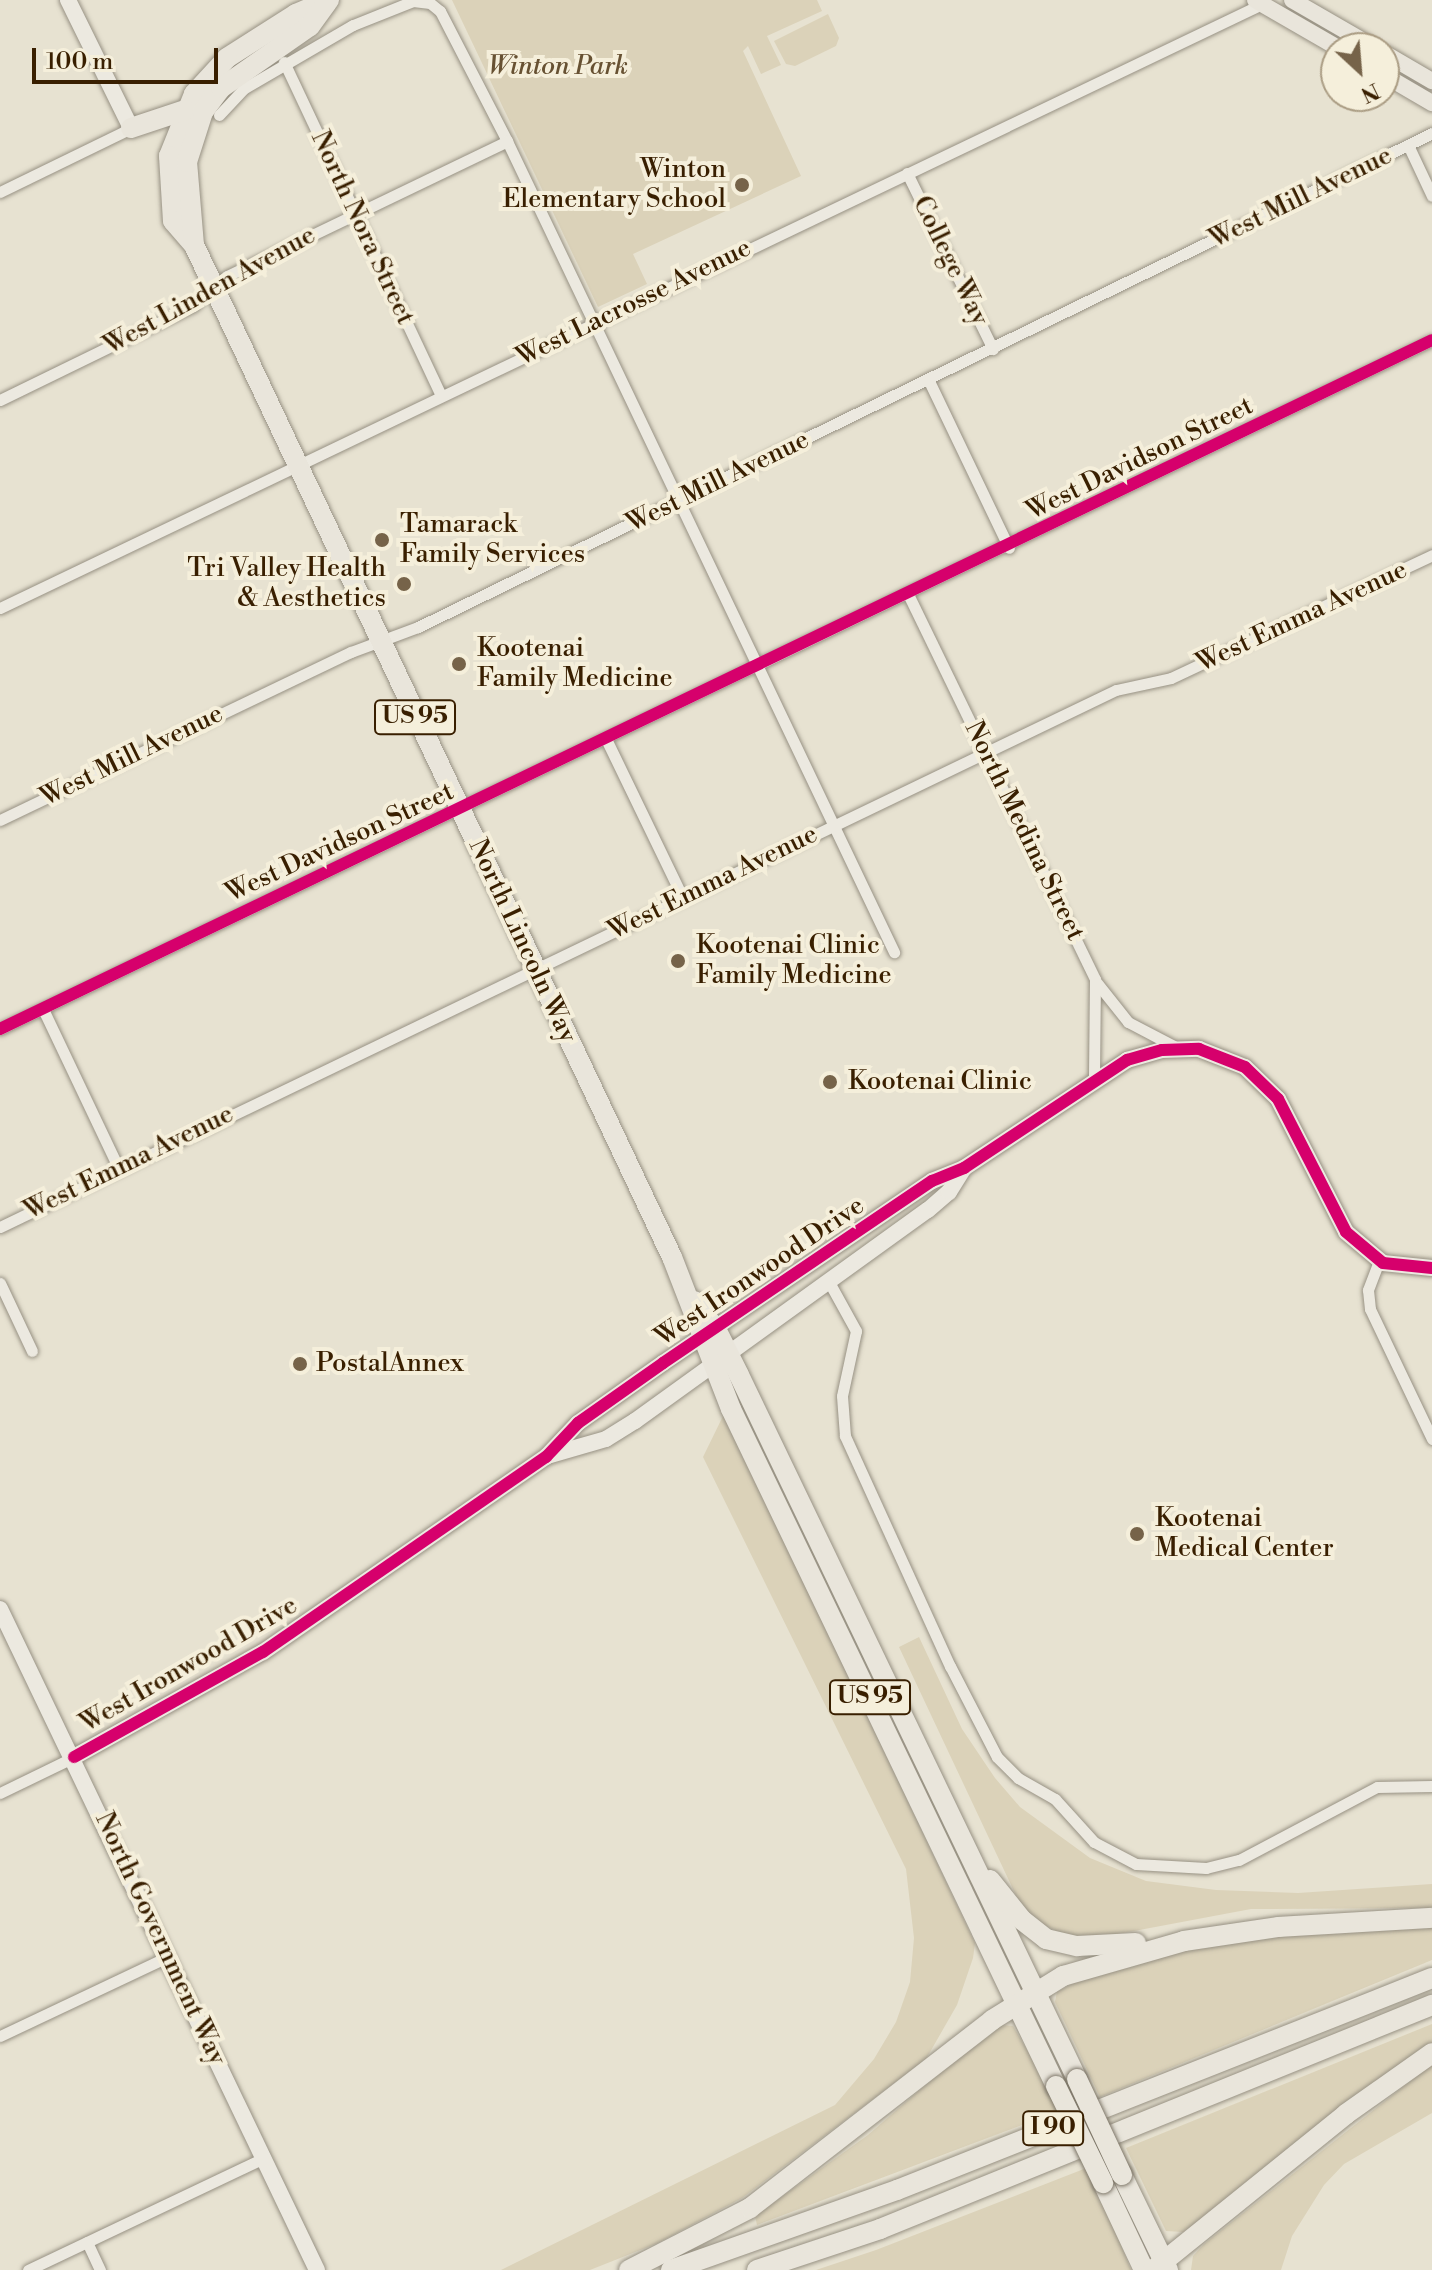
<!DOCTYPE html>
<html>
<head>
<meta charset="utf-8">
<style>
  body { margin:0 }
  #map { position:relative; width:1432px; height:2270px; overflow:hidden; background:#e7e2d1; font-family:"Libre Bodoni",serif }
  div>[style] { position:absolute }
  .green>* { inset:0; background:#dbd2b9 }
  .roads { filter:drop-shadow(0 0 2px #979183) drop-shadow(0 0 2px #979183) }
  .street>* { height:11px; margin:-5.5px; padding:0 5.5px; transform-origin:5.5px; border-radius:5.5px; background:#ece9e0 }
  .secondary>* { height:16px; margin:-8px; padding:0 8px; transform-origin:8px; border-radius:8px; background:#ece9e0 }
  .primary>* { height:16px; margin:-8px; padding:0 8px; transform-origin:8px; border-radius:8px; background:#e9e5db }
  .highway>* { height:20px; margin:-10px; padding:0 10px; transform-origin:10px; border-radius:10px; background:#e9e5db }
  .bridges { filter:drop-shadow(0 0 2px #7d7668) drop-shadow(0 0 2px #7d7668) }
  .highway-bridge>* { height:20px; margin:-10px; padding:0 10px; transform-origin:10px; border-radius:10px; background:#e9e5db }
  .cycleway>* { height:12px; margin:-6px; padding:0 6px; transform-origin:6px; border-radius:6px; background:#d6006c }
  .dots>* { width:22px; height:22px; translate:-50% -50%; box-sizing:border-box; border:4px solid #f5efdb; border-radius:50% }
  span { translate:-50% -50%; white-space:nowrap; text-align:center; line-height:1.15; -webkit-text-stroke:8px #f5efdb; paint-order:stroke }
  .shield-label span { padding:2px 6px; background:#f5efdb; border:2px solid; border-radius:6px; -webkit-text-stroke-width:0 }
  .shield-label { font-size:24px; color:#391f00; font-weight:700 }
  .park-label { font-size:26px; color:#675132; font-style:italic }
  .poi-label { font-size:26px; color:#391f00 }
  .right { translate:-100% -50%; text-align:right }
  .left { translate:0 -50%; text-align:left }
  .street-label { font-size:26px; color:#391f00 }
  .north { position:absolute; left:1320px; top:32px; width:80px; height:80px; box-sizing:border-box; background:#f5efdb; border:2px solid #aa9c83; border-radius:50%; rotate:154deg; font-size:22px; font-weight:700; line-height:32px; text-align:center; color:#391f00 }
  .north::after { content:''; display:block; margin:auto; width:28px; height:36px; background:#766349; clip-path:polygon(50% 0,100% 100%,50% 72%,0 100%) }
  .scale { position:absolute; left:32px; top:48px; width:186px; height:36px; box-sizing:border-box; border:4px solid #391f00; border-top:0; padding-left:10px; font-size:24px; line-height:28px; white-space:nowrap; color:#391f00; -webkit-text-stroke:6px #f5efdb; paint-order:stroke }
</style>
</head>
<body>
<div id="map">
  <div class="green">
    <i style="clip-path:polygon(452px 0,817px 0,822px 11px,767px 36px,781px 65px,761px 74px,748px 46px,743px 51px,801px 176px,633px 254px,647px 284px,598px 307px)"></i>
    <i style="clip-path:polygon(828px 14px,839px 38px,836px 46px,795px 66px,786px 64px,774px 41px)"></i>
    <i style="clip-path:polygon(724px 1414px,975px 1943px,973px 1958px,957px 2005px,926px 2059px,742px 2198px,658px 2243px,590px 2270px,501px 2270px,835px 2105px,874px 2059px,896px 2022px,910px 1982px,914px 1938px,906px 1869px,703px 1457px)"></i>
    <i style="clip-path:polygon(919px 1637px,962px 1729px,995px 1778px,1020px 1807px,1090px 1858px,1146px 1881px,1216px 1890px,1298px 1893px,1432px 1884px,1432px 1908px,1251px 1909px,1102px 1937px,1069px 1937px,1038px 1922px,1020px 1904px,899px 1647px)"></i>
    <i style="clip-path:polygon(1432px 1925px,1432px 1960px,1100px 2097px,1055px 2002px,1057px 1992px,1083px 1978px,1227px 1940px)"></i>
    <i style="clip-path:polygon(1432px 2024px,1432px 2045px,1253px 2185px,1183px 2232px,1166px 2231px,1126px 2148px)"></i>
    <i style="clip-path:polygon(1002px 2025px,1013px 2026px,1062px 2110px,757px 2225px,755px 2216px,868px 2135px,969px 2047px)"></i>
    <i style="clip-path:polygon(1432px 2064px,1432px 2113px,1344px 2164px,1324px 2185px,1292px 2236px,1281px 2270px,1191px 2270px,1193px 2256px,1204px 2244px)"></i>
    <i style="clip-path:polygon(1089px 2167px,1131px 2270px,816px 2270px,876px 2250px)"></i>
  </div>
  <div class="roads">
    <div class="street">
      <i style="left:284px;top:62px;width:368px;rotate:64.8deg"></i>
      <i style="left:219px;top:115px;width:35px;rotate:-47deg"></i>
      <i style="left:243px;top:89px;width:127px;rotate:-30.2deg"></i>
      <i style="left:353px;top:25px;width:65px;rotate:-21.8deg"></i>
      <i style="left:413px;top:1px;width:17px;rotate:7deg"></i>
      <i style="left:430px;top:3px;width:13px;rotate:39deg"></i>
      <i style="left:440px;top:11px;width:146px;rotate:62.7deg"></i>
      <i style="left:507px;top:141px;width:899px;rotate:64.49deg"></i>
      <i style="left:1408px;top:145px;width:56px;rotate:64.8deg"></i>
      <i style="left:907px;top:173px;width:196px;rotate:64deg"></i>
      <i style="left:0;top:192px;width:146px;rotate:-26deg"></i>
      <i style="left:929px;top:381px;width:185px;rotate:64.4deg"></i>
      <i style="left:0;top:400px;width:215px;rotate:-26deg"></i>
      <i style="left:193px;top:306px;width:45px;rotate:-41.4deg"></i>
      <i style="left:227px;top:276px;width:311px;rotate:-25.7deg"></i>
      <i style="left:909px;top:596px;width:426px;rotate:64.1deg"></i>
      <i style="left:1095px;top:979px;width:98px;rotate:90.6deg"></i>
      <i style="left:0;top:608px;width:1399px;rotate:-25.58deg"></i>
      <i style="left:607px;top:741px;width:174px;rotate:64.2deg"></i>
      <i style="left:0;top:820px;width:389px;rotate:-25.6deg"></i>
      <i style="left:351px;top:652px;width:72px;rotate:-20.5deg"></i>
      <i style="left:418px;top:627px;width:1128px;rotate:-25.97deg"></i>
      <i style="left:1097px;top:983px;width:50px;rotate:51.5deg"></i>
      <i style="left:1128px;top:1022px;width:52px;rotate:27.6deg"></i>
      <i style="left:43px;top:1009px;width:177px;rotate:64.6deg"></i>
      <i style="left:0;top:1029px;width:1589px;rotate:-25.69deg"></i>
      <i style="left:0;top:1227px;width:1238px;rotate:-25.7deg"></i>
      <i style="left:1116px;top:690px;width:56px;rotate:-12.3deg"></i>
      <i style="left:1171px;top:678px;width:289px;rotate:-25.2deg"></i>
      <i style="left:1379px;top:1261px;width:31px;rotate:111deg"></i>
      <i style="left:1368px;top:1290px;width:19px;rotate:84deg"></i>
      <i style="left:1370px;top:1309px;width:144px;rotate:64.5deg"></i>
      <i style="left:829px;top:1282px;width:56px;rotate:61.1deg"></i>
      <i style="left:856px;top:1331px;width:66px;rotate:102.2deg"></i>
      <i style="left:842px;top:1396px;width:40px;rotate:85.7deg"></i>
      <i style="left:845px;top:1436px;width:253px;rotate:65.5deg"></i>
      <i style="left:950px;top:1666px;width:102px;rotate:62.7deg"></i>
      <i style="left:997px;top:1757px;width:30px;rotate:45deg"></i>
      <i style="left:1018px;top:1778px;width:43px;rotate:29.6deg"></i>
      <i style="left:1055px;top:1799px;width:58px;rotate:47.8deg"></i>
      <i style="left:1094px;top:1842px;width:47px;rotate:27.6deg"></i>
      <i style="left:1136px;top:1864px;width:70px;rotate:3.3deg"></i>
      <i style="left:1206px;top:1868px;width:34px;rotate:-14deg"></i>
      <i style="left:1239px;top:1860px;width:156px;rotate:-27.9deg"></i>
      <i style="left:1377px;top:1787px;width:55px;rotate:-1deg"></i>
      <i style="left:0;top:1283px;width:75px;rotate:64.8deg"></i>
      <i style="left:0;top:1793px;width:82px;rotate:-25.9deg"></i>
      <i style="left:0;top:2036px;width:187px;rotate:-25.3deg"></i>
      <i style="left:87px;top:2242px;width:31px;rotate:65deg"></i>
      <i style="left:28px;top:2270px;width:261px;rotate:-25.4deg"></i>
    </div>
    <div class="secondary">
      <i style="left:68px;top:0;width:143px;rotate:63.8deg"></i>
      <i style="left:547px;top:1456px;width:61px;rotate:-16.1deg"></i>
      <i style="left:606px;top:1439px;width:34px;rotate:-32deg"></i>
      <i style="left:635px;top:1421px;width:361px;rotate:-35.8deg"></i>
      <i style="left:928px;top:1210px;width:28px;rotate:-41deg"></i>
      <i style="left:949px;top:1192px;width:28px;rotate:-58deg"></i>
      <i style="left:0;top:1609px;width:733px;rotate:64.38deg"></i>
      <i style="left:74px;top:1757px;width:216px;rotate:-29.1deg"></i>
      <i style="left:263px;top:1652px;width:344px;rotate:-34.6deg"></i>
      <i style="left:546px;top:1457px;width:47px;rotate:-46.7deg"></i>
      <i style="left:578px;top:1423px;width:104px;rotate:-35.2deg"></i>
      <i style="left:663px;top:1363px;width:325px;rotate:-34.1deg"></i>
      <i style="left:932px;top:1181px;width:35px;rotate:-22deg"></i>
      <i style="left:964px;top:1168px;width:196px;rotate:-33.5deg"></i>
      <i style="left:1127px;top:1060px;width:36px;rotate:-16deg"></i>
      <i style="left:1162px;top:1050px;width:37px;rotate:-2deg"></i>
      <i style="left:1199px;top:1049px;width:49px;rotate:21.4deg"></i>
      <i style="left:1245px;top:1067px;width:46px;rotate:44.1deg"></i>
      <i style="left:1278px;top:1099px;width:149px;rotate:62.9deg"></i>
      <i style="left:1346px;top:1232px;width:48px;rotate:40deg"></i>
      <i style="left:1383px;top:1263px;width:49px;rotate:5.8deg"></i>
    </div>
    <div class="primary">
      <i style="left:1255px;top:0;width:96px;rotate:30deg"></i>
      <i style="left:1292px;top:0;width:96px;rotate:30deg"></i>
      <i style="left:1384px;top:53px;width:56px;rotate:30.3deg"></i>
      <i style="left:1384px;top:75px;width:56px;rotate:30.3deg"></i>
    </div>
    <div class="highway">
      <i style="left:329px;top:0;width:36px;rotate:157deg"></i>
      <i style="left:296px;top:14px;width:82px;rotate:147.5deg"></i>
      <i style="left:227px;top:58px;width:49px;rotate:132.5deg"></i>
      <i style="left:194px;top:94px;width:67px;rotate:112deg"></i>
      <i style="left:169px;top:156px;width:65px;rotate:86.5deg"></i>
      <i style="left:173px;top:221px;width:32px;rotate:49deg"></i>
      <i style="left:194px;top:245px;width:1119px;rotate:64.72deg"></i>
      <i style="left:672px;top:1257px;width:163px;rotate:68.8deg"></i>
      <i style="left:731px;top:1409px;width:751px;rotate:64.36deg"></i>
      <i style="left:131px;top:128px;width:57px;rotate:-18.4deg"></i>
      <i style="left:194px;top:245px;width:83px;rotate:-94.8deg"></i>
      <i style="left:187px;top:162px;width:52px;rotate:-72.3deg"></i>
      <i style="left:203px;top:112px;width:30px;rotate:-53deg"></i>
      <i style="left:221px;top:88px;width:108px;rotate:-34.9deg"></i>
      <i style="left:310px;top:26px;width:29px;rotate:-54deg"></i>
      <i style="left:694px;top:1301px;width:36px;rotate:52deg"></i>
      <i style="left:716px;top:1329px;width:51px;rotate:63.4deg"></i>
      <i style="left:739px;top:1375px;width:781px;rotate:64.35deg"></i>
      <i style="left:990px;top:1880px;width:51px;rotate:51.3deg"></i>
      <i style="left:1022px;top:1920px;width:31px;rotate:38deg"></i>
      <i style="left:1046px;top:1939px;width:32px;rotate:13deg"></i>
      <i style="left:1077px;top:1946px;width:59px;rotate:-2.9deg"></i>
      <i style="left:1122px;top:2175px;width:106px;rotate:64.2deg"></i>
      <i style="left:1103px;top:2183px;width:96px;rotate:64.8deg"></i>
      <i style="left:629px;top:2270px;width:136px;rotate:-27.1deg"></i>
      <i style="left:750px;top:2208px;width:306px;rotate:-37.8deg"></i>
      <i style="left:992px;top:2020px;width:84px;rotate:-31.8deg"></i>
      <i style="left:1063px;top:1976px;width:126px;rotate:-16.1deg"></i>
      <i style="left:1184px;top:1941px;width:96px;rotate:-8.4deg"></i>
      <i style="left:1279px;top:1927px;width:153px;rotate:-3.4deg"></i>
      <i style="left:671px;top:2270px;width:240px;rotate:-19.5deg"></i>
      <i style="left:897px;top:2190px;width:575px;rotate:-21.62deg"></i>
      <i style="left:757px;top:2270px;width:130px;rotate:-18.4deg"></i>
      <i style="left:880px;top:2229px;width:596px;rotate:-22.09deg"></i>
      <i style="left:1153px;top:2270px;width:248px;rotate:-38.9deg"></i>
      <i style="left:1346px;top:2114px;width:105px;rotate:-35.3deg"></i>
    </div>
  </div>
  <div class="bridges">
    <div class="highway-bridge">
      <i style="left:1077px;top:2079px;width:106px;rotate:64.9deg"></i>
      <i style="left:1056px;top:2086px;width:108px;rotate:64.1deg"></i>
    </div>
  </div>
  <div class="cycleway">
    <i style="left:0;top:1029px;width:1589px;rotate:-25.69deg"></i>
    <i style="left:74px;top:1757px;width:216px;rotate:-29.1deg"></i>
    <i style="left:263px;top:1652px;width:344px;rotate:-34.6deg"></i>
    <i style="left:546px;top:1457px;width:47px;rotate:-46.7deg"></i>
    <i style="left:578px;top:1423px;width:104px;rotate:-35.2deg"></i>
    <i style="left:663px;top:1363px;width:325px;rotate:-34.1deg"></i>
    <i style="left:932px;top:1181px;width:35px;rotate:-22deg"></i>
    <i style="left:964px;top:1168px;width:196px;rotate:-33.5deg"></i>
    <i style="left:1127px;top:1060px;width:36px;rotate:-16deg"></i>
    <i style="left:1162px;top:1050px;width:37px;rotate:-2deg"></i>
    <i style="left:1199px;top:1049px;width:49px;rotate:21.4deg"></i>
    <i style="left:1245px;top:1067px;width:46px;rotate:44.1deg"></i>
    <i style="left:1278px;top:1099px;width:149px;rotate:62.9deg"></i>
    <i style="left:1346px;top:1232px;width:48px;rotate:40deg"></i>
    <i style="left:1383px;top:1263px;width:49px;rotate:5.8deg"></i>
  </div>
  <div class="dots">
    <i style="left:742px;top:185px;background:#766349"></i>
    <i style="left:382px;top:540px;background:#766349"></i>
    <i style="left:404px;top:584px;background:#766349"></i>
    <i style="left:459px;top:664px;background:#766349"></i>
    <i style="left:678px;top:961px;background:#766349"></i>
    <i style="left:830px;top:1082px;background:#766349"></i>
    <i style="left:300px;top:1364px;background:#766349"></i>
    <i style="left:1137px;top:1534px;background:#766349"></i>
  </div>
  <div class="shield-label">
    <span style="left:415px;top:717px">US 95</span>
    <span style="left:870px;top:1697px">US 95</span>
    <span style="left:1053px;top:2128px">I 90</span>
  </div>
  <div class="park-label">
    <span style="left:558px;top:67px">Winton Park</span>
  </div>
  <div class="poi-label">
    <span class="right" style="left:726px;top:185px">Winton<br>Elementary School</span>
    <span class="left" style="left:400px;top:540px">Tamarack<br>Family Services</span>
    <span class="right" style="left:386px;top:584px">Tri Valley Health<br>&amp; Aesthetics</span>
    <span class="left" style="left:477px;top:664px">Kootenai<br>Family Medicine</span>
    <span class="left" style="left:696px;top:961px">Kootenai Clinic<br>Family Medicine</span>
    <span class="left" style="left:848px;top:1082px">Kootenai Clinic</span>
    <span class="left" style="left:316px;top:1364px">PostalAnnex</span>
    <span class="left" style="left:1155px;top:1534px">Kootenai<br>Medical Center</span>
  </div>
  <div class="street-label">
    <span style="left:1301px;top:198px;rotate:-26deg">West Mill Avenue</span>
    <span style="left:362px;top:228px;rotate:65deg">North Nora Street</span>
    <span style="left:950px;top:261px;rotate:64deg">College Way</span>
    <span style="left:210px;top:291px;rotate:-29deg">West Linden Avenue</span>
    <span style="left:634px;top:303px;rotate:-26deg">West Lacrosse Avenue</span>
    <span style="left:1140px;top:459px;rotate:-26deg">West Davidson Street</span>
    <span style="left:718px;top:482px;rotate:-26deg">West Mill Avenue</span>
    <span style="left:1302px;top:617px;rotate:-25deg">West Emma Avenue</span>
    <span style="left:132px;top:756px;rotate:-26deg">West Mill Avenue</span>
    <span style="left:1024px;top:831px;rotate:64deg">North Medina Street</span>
    <span style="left:340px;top:843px;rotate:-25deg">West Davidson Street</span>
    <span style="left:713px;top:883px;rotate:-26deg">West Emma Avenue</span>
    <span style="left:522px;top:941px;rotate:65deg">North Lincoln Way</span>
    <span style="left:129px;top:1163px;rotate:-26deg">West Emma Avenue</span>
    <span style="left:760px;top:1272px;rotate:-34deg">West Ironwood Drive</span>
    <span style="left:189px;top:1665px;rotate:-30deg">West Ironwood Drive</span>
    <span style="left:160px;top:1939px;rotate:65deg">North Government Way</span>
  </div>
  <div class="north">N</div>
  <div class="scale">100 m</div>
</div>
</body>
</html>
